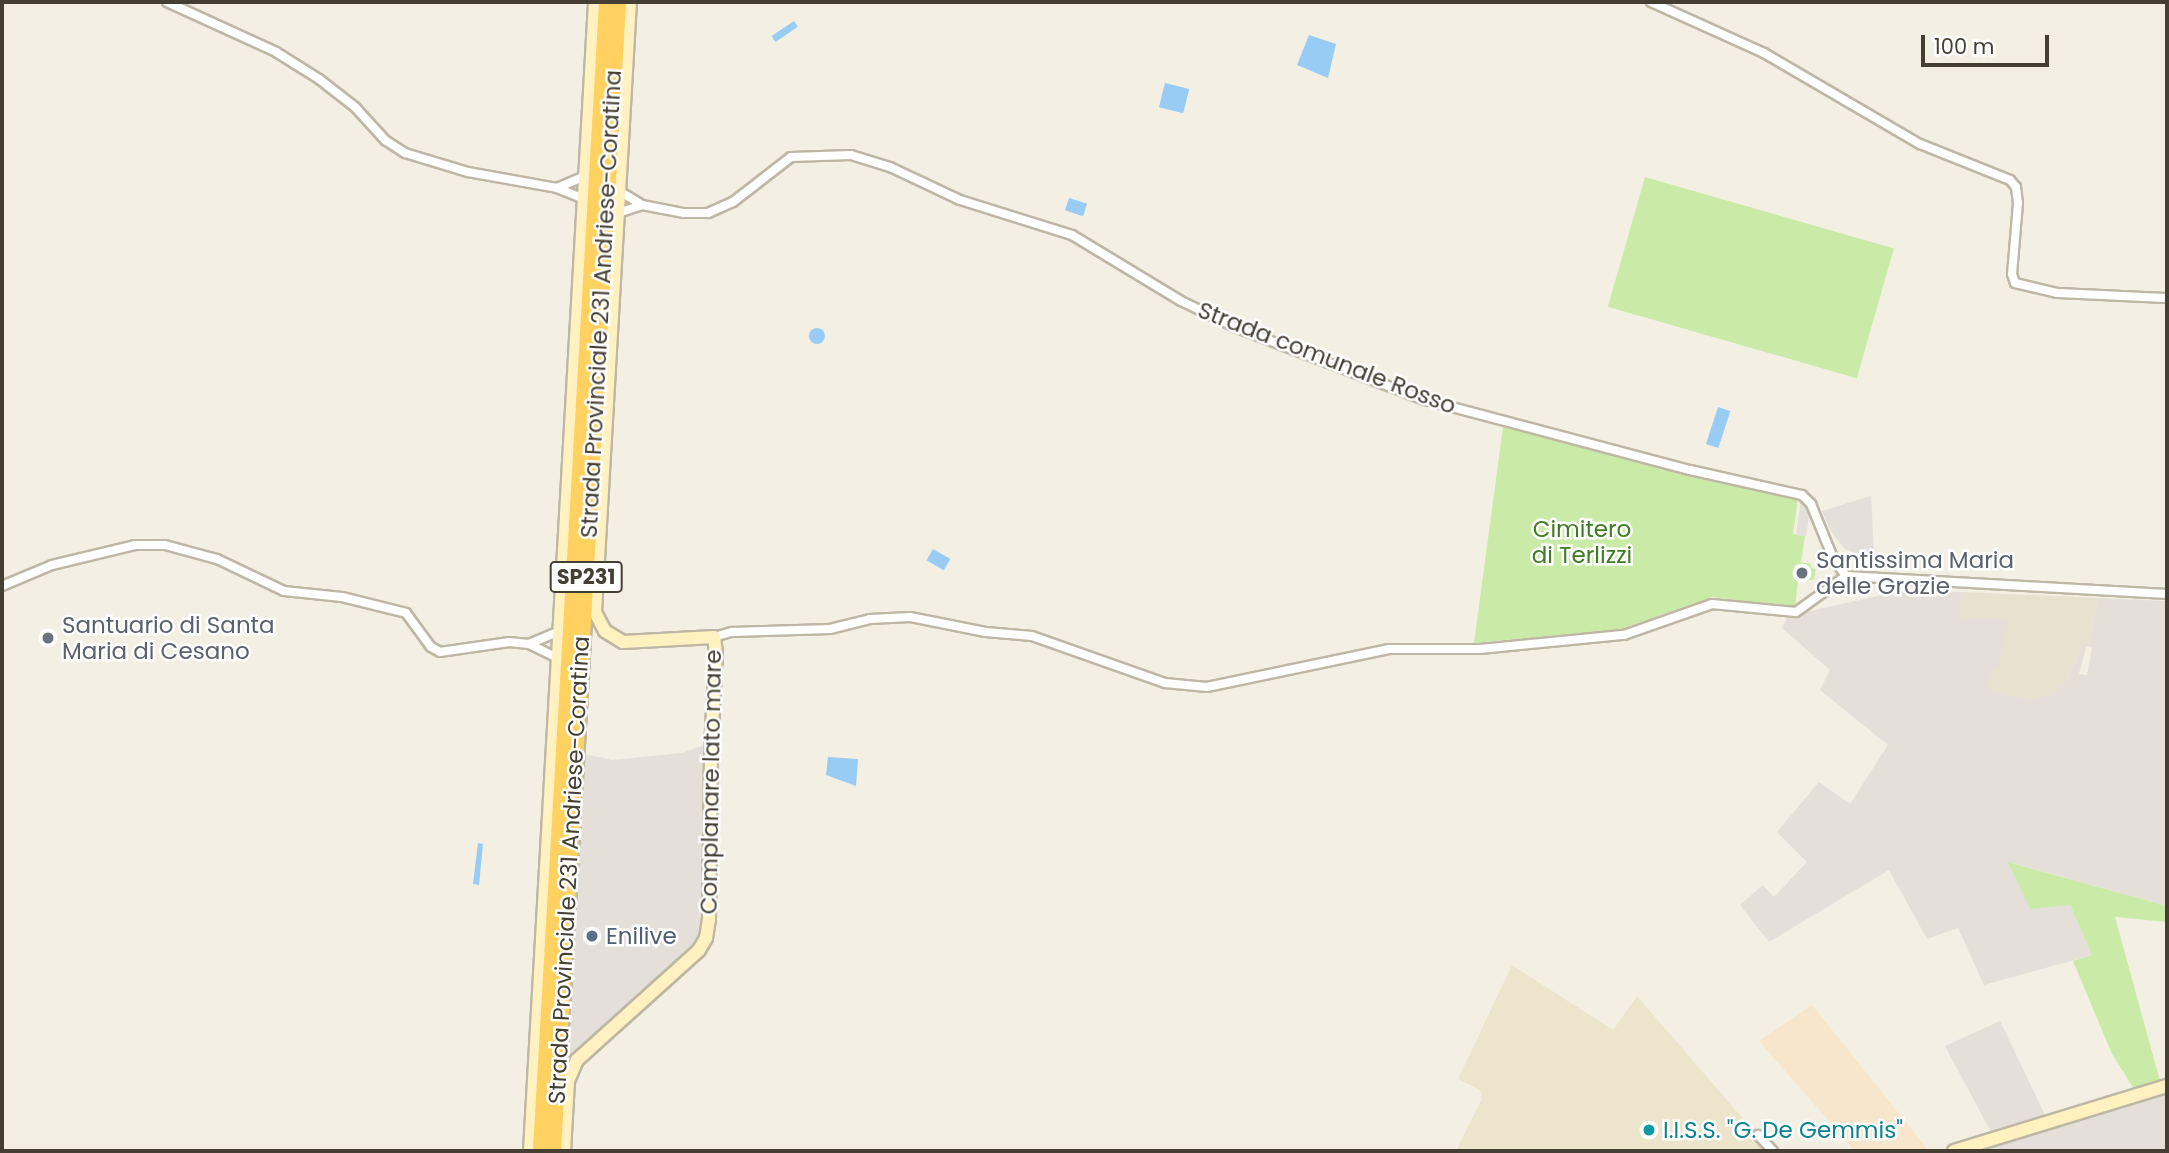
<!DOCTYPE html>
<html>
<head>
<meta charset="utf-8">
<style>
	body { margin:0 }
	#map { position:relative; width:2169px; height:1153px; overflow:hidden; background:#f3efe3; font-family:Poppins,sans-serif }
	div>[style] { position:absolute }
	.residential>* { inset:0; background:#e7e1d0 }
	.commercial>* { inset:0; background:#f7e6cb }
	.industrial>* { inset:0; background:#e4dfd8 }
	.education>* { inset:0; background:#ede5cb }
	.green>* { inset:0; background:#caeba8; transform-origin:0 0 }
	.parking>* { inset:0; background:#e3e0dc }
	.water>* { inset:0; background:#99ccf5; transform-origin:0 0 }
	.round { border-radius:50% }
	.roads { filter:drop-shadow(2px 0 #bfb7a5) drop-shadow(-2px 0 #bfb7a5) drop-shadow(0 2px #bfb7a5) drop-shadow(0 -2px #bfb7a5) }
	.street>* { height:8px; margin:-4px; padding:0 4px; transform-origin:4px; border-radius:4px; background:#fff }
	.secondary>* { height:12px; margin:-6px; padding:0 6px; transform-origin:6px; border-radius:6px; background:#fff2c0 }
	.highway>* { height:16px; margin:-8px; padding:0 8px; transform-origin:8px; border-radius:8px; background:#ffd161 }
	.dots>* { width:19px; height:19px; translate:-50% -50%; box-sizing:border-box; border:4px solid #fff; border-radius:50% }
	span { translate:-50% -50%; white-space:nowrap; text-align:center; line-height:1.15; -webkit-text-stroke:5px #fff; paint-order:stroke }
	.shield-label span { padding:2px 5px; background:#fff; border:2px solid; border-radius:5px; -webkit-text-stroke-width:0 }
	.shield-label { font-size:21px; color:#453e33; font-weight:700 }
	.street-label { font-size:23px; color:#453e33 }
	.park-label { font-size:23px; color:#407a22 }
	.worship-label { font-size:23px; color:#5b616d }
	.left { translate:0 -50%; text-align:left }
	.service-label { font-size:23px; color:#4e5e75 }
	.culture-label { font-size:23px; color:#0d838f }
	.frame { position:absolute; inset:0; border:4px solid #453e33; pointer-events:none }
	.scale { position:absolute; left:1921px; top:35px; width:128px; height:32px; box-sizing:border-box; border:4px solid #453e33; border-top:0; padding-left:9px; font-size:21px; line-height:24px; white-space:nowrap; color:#453e33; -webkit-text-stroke:5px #fff; paint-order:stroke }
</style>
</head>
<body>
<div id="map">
	<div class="residential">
		<div style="clip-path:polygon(1962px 592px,2098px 598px,2088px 647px,2083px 646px,2067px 680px,2053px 694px,2027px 700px,1994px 692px,1988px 685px,1989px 677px,1998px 666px,1957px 619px)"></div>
	</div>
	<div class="commercial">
		<div style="clip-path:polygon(1812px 1005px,1929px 1151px,1855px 1151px,1759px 1041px)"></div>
	</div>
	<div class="industrial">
		<div style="clip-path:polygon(1871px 496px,1873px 532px,1874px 560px,1845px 549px,1832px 533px,1822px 511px)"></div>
		<div style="clip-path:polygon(1900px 591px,1962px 592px,1958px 619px,2008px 619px,1998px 666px,1989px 677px,1988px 685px,1994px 692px,2027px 700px,2053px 694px,2067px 680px,2083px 646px,2086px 647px,2079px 674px,2087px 675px,2092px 648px,2088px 647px,2098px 598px,2167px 601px,2167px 906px,2009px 862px,2070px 905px,2092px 955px,1984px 985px,1958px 928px,1927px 939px,1889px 870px,1769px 942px,1740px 905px,1763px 885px,1774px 897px,1807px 862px,1777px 832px,1819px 782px,1850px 804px,1888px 745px,1820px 690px,1830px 670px,1782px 628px,1788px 616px)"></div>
		<div style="clip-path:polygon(707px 744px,705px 922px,701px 938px,696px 947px,576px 1052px,569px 1061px,581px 753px,612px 760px,682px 753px)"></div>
		<div style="clip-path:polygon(2000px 1021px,2046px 1117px,1991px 1132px,1945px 1046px)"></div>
		<div style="clip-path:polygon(2167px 1086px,2167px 1151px,1954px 1151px)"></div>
	</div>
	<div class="education">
		<div style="clip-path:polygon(1512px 965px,1613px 1030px,1637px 996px,1771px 1151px,1456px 1151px,1482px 1099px,1480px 1090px,1458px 1079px)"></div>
	</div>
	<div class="green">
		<div style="left:1645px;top:177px;width:259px;height:135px;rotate:16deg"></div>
		<div style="clip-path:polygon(1503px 427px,1672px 471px,1798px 499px,1793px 534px,1805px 536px,1801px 562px,1811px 564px,1811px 568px,1816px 569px,1814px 580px,1798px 581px,1795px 608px,1712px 597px,1618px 630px,1474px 643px)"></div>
		<div style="clip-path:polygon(2008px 862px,2167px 906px,2167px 922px,2115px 917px,2160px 1081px,2139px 1090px,2134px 1089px,2112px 1054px,2073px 961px,2092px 955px,2070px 905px,2030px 909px)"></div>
	</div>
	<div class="parking">
		<div style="clip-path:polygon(1801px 500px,1810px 511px,1806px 536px,1796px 535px)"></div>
	</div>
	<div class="water">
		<div style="left:794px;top:21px;width:7px;height:27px;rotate:56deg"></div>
		<div style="clip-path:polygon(1309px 35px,1336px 44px,1328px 78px,1297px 65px)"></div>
		<div style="left:1165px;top:83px;width:25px;height:25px;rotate:14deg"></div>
		<div style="left:1069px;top:198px;width:19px;height:13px;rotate:18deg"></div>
		<div class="round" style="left:809px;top:328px;width:16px;height:16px"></div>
		<div style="left:1718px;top:407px;width:13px;height:39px;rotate:18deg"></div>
		<div style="left:933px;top:549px;width:20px;height:13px;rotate:30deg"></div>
		<div style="clip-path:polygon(828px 757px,858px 759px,856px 786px,826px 775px)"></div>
		<div style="clip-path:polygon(478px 843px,483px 844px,479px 885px,473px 884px)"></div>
	</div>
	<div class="roads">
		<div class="street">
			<div style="left:167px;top:2px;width:120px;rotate:24.6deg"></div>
			<div style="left:276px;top:52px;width:51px;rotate:32.1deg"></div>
			<div style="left:319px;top:79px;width:46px;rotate:37.9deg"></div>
			<div style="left:355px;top:107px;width:45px;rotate:47.7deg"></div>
			<div style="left:385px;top:140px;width:24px;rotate:33deg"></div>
			<div style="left:405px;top:153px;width:66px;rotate:16.8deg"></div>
			<div style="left:468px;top:172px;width:90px;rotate:10.2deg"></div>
			<div style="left:557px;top:188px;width:29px;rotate:22deg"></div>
			<div style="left:1651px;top:2px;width:124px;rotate:24.3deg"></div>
			<div style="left:1764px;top:53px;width:181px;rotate:30.3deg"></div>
			<div style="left:1920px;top:144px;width:97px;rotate:21.8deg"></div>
			<div style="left:2010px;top:180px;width:9px;rotate:49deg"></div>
			<div style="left:2016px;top:187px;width:16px;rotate:83deg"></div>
			<div style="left:2018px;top:203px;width:71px;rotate:94.8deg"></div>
			<div style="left:2012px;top:274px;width:9px;rotate:72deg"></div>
			<div style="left:2015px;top:283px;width:43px;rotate:13.4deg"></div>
			<div style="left:2057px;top:293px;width:110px;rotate:2.6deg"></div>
			<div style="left:557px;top:188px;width:30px;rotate:-23deg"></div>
			<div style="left:619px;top:191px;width:27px;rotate:31deg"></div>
			<div style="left:642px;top:205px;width:43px;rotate:10.8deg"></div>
			<div style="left:684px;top:213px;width:24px"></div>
			<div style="left:708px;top:213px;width:27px;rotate:-24deg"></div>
			<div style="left:733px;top:202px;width:73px;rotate:-37.8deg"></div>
			<div style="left:791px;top:157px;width:60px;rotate:-1.9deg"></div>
			<div style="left:851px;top:155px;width:41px;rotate:17.1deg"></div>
			<div style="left:890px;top:167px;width:77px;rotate:25.2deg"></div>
			<div style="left:960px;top:200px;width:117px;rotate:17.4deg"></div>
			<div style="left:1072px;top:235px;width:127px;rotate:31.2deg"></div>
			<div style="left:1181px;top:301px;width:62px;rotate:25.7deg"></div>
			<div style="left:1237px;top:328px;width:201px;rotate:21deg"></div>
			<div style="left:1425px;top:400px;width:274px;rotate:14.8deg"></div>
			<div style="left:1690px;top:470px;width:115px;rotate:12.6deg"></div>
			<div style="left:1802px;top:495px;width:13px;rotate:45deg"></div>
			<div style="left:1811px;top:504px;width:58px;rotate:67.8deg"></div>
			<div style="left:1833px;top:558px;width:22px;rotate:54deg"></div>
			<div style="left:618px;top:213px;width:25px;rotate:-18deg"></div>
			<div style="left:1846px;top:576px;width:322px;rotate:3.2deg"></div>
			<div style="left:2px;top:586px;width:54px;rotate:-22.8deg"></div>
			<div style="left:52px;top:565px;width:85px;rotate:-13.5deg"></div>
			<div style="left:135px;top:545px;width:30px"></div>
			<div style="left:165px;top:545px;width:54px;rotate:15.1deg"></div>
			<div style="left:217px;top:559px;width:74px;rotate:25.5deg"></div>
			<div style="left:284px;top:591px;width:58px;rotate:5.9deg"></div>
			<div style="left:342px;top:597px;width:66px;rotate:14deg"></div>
			<div style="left:406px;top:613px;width:42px;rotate:53.7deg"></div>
			<div style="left:431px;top:647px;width:10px;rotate:29deg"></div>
			<div style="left:440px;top:652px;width:70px;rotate:-8.2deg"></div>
			<div style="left:509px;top:642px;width:20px;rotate:6deg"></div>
			<div style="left:529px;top:644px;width:32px;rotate:26deg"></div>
			<div style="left:714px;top:637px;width:19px;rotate:-16deg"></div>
			<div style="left:732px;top:632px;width:98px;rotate:-1.8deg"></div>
			<div style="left:830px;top:629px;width:41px;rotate:-14deg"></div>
			<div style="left:870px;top:619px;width:40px;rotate:-2.9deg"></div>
			<div style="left:910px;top:617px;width:77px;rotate:11.2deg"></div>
			<div style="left:986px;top:632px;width:46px;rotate:5deg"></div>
			<div style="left:1032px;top:636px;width:141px;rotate:19.5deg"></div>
			<div style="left:1165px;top:683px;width:42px;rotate:5.4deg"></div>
			<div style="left:1207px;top:687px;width:186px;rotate:-11.8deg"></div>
			<div style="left:1389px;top:649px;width:91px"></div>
			<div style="left:1480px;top:649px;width:145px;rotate:-5.6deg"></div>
			<div style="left:1624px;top:635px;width:93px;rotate:-19.4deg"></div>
			<div style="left:1712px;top:604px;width:84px;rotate:5.4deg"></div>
			<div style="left:1796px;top:612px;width:62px;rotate:-35.8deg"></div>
			<div style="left:529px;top:644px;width:33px;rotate:-23deg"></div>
			<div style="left:1758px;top:1135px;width:22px;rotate:47deg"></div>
		</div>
		<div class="secondary">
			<div style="left:530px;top:1151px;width:1151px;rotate:-86.76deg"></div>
			<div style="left:564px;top:1151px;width:70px;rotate:-86.7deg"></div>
			<div style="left:568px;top:1081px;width:23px;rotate:-67deg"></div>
			<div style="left:577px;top:1060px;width:164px;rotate:-42deg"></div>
			<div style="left:699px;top:950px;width:14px;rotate:-60deg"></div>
			<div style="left:706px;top:938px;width:18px;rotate:-81deg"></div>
			<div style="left:709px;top:920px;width:172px;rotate:-89.3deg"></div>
			<div style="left:711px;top:748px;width:95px;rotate:-87deg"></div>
			<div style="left:716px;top:653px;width:16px;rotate:-97deg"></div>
			<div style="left:714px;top:637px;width:91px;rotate:176.9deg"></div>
			<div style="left:623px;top:642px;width:21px;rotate:-149deg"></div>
			<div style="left:605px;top:631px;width:21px;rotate:-118deg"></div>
			<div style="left:595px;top:612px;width:611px;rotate:-86.72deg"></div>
			<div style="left:1954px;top:1151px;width:223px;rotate:-17deg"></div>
		</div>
		<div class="highway">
			<div style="left:541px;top:1151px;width:1151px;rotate:-86.71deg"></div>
			<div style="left:553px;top:1151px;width:1151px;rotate:-86.76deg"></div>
		</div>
	</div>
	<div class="dots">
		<div style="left:1802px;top:573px;background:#6b7280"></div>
		<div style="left:48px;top:638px;background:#6b7280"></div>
		<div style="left:592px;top:936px;background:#5c6f8a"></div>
		<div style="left:1649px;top:1130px;background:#0f9aa8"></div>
	</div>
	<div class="shield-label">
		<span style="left:586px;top:577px">SP231</span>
	</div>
	<div class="street-label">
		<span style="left:601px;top:304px;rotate:-87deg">Strada Provinciale 231 Andriese-Coratina</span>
		<span style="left:1327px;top:358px;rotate:21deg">Strada comunale Rosso</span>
		<span style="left:711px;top:782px;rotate:-89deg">Complanare lato mare</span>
		<span style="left:569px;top:870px;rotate:-87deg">Strada Provinciale 231 Andriese-Coratina</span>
	</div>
	<div class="park-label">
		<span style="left:1582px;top:542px">Cimitero<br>di Terlizzi</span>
	</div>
	<div class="worship-label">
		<span class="left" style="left:1816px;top:573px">Santissima Maria<br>delle Grazie</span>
		<span class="left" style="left:62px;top:638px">Santuario di Santa<br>Maria di Cesano</span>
	</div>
	<div class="service-label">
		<span class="left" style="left:606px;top:936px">Enilive</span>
	</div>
	<div class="culture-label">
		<span class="left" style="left:1663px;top:1130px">I.I.S.S. "G. De Gemmis"</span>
	</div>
	<div class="frame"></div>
	<div class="scale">100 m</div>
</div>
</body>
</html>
